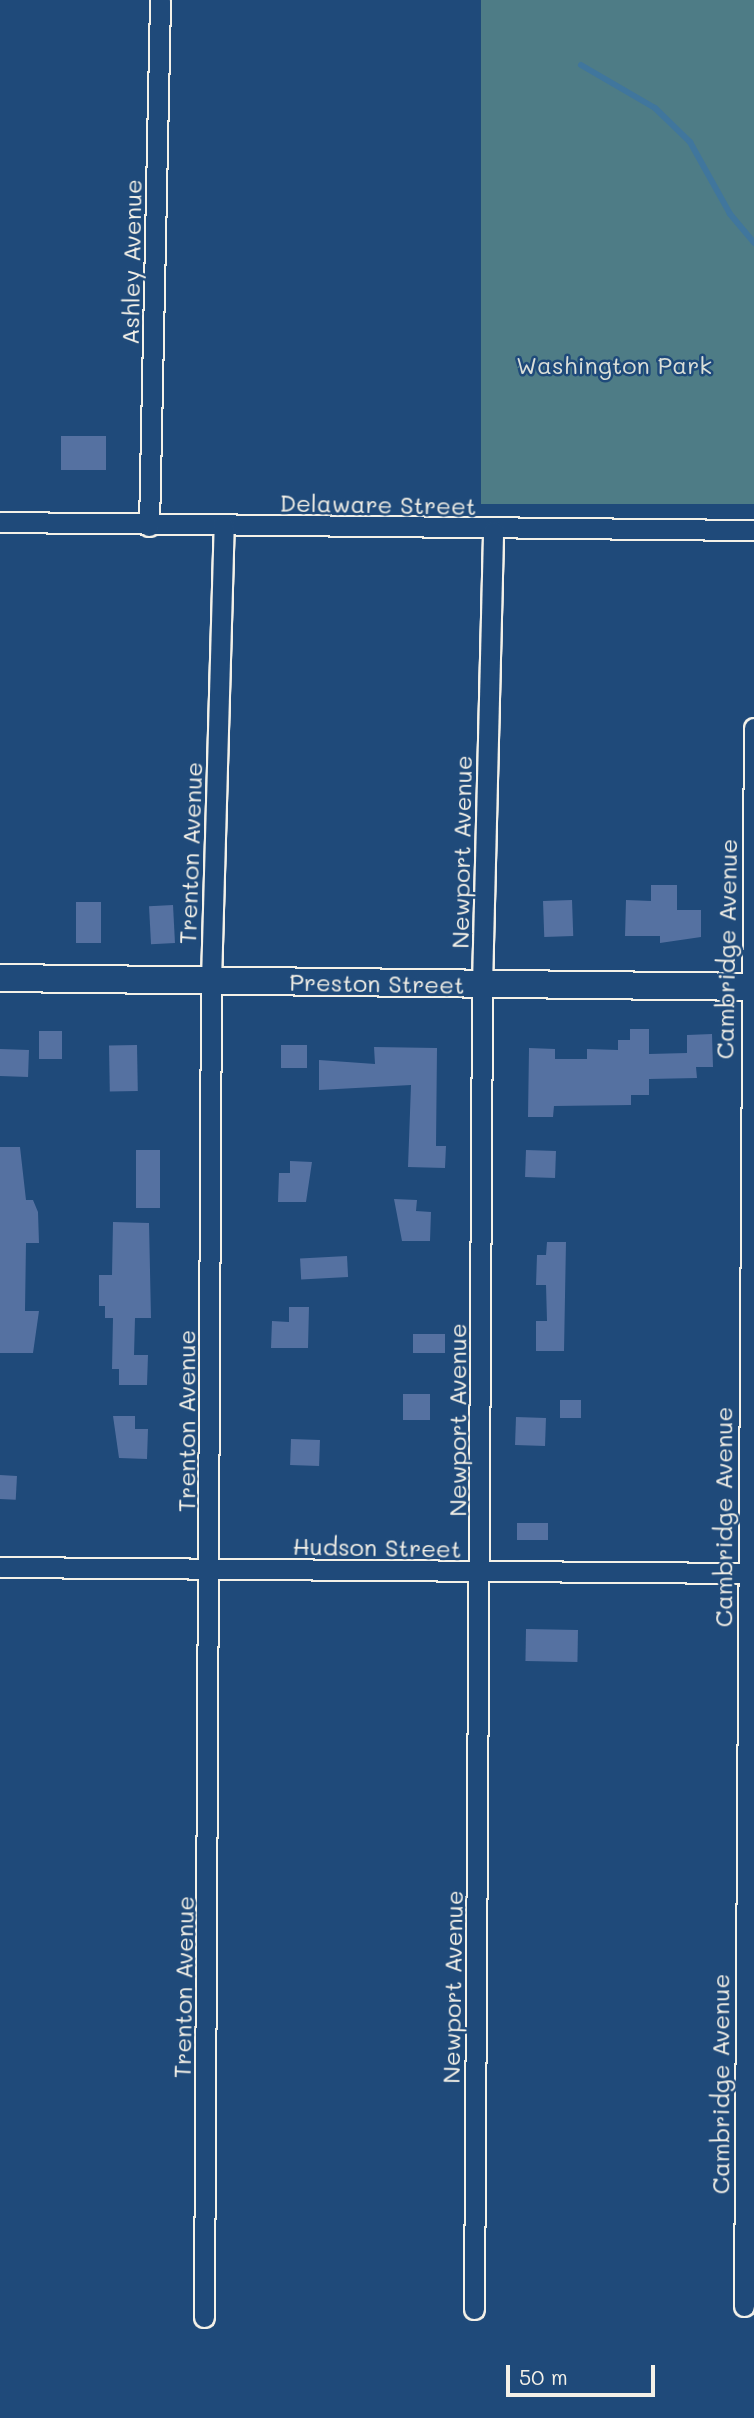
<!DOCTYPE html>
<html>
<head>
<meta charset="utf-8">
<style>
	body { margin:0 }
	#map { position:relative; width:754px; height:2418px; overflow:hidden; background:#1f4a7a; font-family:Mali,sans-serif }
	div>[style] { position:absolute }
	.green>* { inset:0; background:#4e7c86; transform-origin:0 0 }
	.stream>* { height:6px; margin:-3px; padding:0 3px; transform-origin:3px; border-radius:3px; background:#40769d }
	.building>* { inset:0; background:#5571a1; transform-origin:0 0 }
	.roads { filter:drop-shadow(2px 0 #f4f1e8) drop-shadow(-2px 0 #f4f1e8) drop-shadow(0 2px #f4f1e8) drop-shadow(0 -2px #f4f1e8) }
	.street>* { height:19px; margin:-9.5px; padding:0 9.5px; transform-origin:9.5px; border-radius:9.5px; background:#1f4a7a }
	.secondary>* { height:26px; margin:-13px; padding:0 13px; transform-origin:13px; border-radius:13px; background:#1f4a7a }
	span { translate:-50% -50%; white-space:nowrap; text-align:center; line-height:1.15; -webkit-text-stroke:5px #1f4a7a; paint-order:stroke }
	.street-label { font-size:24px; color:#f4f1e8 }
	.park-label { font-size:24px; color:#dbdfd9 }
	.scale { position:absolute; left:506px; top:2365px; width:149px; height:32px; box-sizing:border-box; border:4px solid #f4f1e8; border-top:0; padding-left:9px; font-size:21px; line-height:24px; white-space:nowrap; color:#f4f1e8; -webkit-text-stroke:5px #1f4a7a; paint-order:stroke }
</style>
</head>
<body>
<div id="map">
	<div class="green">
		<div style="left:481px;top:0;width:273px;height:504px"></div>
	</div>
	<div class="stream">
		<div style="left:581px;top:65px;width:86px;rotate:30.2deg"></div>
		<div style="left:655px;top:108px;width:49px;rotate:44.2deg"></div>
		<div style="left:690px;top:142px;width:82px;rotate:60.9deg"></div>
		<div style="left:730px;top:214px;width:38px;rotate:50deg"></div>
	</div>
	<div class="building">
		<div style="left:61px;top:436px;width:45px;height:34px"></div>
		<div style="clip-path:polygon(651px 885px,677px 885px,677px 910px,701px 910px,701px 937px,660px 943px,660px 936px,625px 936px,626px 900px,651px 901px)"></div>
		<div style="left:572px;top:900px;width:36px;height:29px;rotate:88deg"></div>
		<div style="left:76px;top:902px;width:25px;height:41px"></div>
		<div style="left:173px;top:905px;width:38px;height:24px;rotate:87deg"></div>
		<div style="clip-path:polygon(630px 1029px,649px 1029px,649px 1054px,687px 1053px,687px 1035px,712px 1034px,713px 1067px,696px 1067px,697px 1078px,649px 1079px,649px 1095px,631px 1095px,631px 1105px,554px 1106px,553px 1117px,528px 1117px,529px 1048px,555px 1049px,555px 1059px,587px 1059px,587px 1049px,618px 1050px,618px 1040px,630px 1040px)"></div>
		<div style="left:39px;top:1031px;width:23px;height:28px"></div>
		<div style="left:137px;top:1045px;width:46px;height:28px;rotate:89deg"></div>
		<div style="left:307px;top:1045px;width:23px;height:26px;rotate:90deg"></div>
		<div style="clip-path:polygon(374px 1047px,437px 1048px,436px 1146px,446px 1146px,445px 1168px,408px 1167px,411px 1085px,319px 1090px,319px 1060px,375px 1064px)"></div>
		<div style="left:0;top:1049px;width:29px;height:27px;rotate:2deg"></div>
		<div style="clip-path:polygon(0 1147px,20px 1147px,26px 1200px,33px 1200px,38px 1212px,39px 1243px,26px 1243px,25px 1311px,39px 1311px,33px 1353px,0 1353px)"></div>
		<div style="left:136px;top:1150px;width:24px;height:58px"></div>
		<div style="left:526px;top:1150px;width:30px;height:27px;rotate:2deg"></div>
		<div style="clip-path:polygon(290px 1161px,312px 1162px,306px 1202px,278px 1202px,279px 1173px,290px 1173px)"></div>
		<div style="clip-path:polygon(394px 1199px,417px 1200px,416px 1211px,431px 1212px,430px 1241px,402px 1241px)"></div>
		<div style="clip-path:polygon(113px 1222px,149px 1223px,151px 1318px,135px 1318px,134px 1355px,148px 1355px,147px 1385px,119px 1385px,119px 1369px,112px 1369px,113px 1318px,105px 1318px,105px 1306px,99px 1306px,99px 1275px,112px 1275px)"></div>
		<div style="clip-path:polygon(547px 1242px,566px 1242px,564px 1351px,536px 1351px,536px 1321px,547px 1321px,546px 1285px,536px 1285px,537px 1255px,546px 1255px)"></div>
		<div style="left:347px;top:1256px;width:21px;height:47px;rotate:87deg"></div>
		<div style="clip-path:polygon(289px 1307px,309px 1307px,308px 1348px,271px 1348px,272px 1321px,289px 1322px)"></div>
		<div style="left:413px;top:1334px;width:32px;height:19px"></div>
		<div style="left:430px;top:1394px;width:26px;height:27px;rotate:90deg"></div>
		<div style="left:560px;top:1400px;width:21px;height:18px"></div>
		<div style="clip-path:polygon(113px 1416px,135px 1416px,135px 1429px,148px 1429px,147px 1459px,119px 1458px)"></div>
		<div style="left:516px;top:1417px;width:30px;height:28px;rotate:2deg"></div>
		<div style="left:291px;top:1439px;width:29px;height:26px;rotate:2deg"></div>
		<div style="left:0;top:1475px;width:17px;height:24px;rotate:3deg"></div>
		<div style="left:548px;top:1523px;width:17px;height:31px;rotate:90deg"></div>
		<div style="left:526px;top:1629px;width:52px;height:32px;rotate:1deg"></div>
	</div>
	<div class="roads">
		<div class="street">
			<div style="left:0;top:522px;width:754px;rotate:0.61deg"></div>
			<div style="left:149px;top:526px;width:526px;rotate:-88.8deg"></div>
			<div style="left:0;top:1567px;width:754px;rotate:0.46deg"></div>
			<div style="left:744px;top:2306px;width:1578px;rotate:-89.64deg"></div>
			<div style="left:474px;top:2309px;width:1324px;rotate:-89.65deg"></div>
			<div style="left:482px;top:985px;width:454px;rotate:-88.6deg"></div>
			<div style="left:204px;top:2317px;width:1336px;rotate:-89.7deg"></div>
			<div style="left:211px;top:981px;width:456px;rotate:-88.4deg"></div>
		</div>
		<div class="secondary">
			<div style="left:0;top:978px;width:754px;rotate:0.68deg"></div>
		</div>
	</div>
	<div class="street-label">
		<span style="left:131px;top:262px;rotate:-89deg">Ashley Avenue</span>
		<span style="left:378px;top:504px;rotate:1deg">Delaware Street</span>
		<span style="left:461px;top:852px;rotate:-89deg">Newport Avenue</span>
		<span style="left:190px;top:853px;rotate:-88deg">Trenton Avenue</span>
		<span style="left:726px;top:949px;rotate:-89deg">Cambridge Avenue</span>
		<span style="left:377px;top:983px;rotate:1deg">Preston Street</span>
		<span style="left:457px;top:1420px;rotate:-90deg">Newport Avenue</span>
		<span style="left:186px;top:1421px;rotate:-90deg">Trenton Avenue</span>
		<span style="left:723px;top:1517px;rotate:-90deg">Cambridge Avenue</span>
		<span style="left:377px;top:1547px;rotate:1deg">Hudson Street</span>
		<span style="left:183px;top:1987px;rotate:-89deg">Trenton Avenue</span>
		<span style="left:452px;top:1987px;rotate:-89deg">Newport Avenue</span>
		<span style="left:720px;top:2084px;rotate:-90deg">Cambridge Avenue</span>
	</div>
	<div class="park-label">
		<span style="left:614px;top:365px">Washington Park</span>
	</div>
	<div class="scale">50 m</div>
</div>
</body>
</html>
